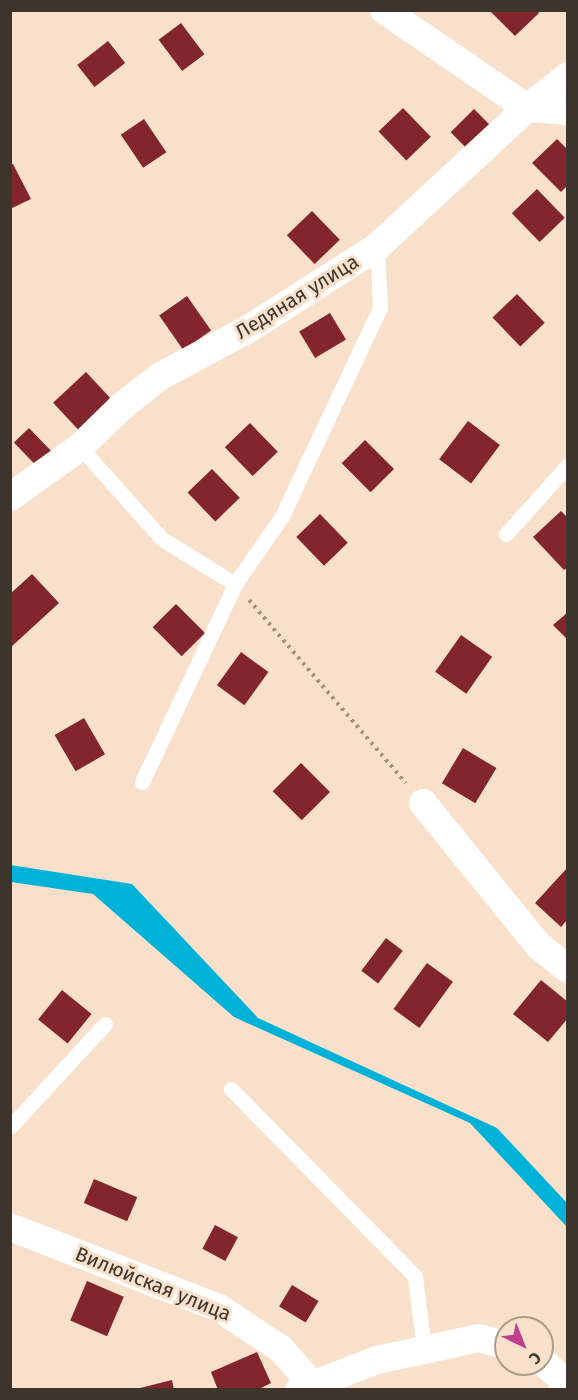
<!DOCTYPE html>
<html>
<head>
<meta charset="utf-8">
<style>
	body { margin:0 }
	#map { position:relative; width:578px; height:1400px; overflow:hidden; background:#f9e0ca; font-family:"Fira Sans",sans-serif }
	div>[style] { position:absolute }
	.water>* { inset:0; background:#00b2d7 }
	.building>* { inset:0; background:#83252d; transform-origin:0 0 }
	.path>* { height:4px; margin-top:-2px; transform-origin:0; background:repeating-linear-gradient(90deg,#a49282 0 3px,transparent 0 7.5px) }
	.lane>* { height:15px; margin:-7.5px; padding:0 7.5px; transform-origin:7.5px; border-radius:7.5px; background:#fff }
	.street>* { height:28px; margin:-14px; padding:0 14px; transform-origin:14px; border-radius:14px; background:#fff }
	span { translate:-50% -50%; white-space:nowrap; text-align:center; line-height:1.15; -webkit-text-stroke:6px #f9e0ca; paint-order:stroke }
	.street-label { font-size:20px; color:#3d342b }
	.frame { position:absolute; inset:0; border:12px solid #3d342b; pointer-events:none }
	.north { position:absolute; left:494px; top:1316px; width:60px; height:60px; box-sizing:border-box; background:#f9e0ca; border:2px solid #ae9b8a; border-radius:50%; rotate:137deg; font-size:16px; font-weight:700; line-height:24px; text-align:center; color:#3d342b }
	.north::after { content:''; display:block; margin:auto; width:21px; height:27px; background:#c1408b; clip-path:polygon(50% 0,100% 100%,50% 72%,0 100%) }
</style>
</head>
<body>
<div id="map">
	<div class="water">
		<div style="clip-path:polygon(10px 865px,132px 884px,258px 1018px,497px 1128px,567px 1203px,567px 1227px,470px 1123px,234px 1017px,93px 894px,11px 882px)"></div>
	</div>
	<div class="building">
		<div style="clip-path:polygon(489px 10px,537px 10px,539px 13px,515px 36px)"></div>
		<div style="left:181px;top:23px;width:39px;height:28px;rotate:53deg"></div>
		<div style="left:108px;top:41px;width:28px;height:39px;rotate:52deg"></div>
		<div style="left:403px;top:108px;width:40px;height:34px;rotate:46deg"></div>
		<div style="left:474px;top:109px;width:25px;height:33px;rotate:45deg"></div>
		<div style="left:144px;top:119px;width:40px;height:28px;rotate:56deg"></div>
		<div style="clip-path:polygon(557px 139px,568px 150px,568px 185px,561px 192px,532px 163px)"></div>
		<div style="clip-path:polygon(13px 164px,31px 199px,10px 209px,10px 165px)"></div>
		<div style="left:537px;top:189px;width:40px;height:35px;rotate:46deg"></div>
		<div style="left:312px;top:211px;width:40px;height:35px;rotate:46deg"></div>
		<div style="left:517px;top:294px;width:40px;height:34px;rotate:46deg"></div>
		<div style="left:187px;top:296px;width:42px;height:34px;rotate:55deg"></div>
		<div style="left:330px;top:313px;width:31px;height:36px;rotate:59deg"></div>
		<div style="left:86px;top:372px;width:41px;height:45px;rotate:47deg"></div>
		<div style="left:468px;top:421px;width:40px;height:48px;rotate:37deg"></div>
		<div style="left:250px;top:423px;width:40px;height:35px;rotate:46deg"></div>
		<div style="left:29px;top:428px;width:35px;height:21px;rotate:46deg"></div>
		<div style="left:365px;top:440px;width:41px;height:33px;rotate:45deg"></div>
		<div style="left:212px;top:469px;width:40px;height:34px;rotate:46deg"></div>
		<div style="clip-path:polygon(561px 511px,568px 518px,568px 567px,564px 570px,533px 537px)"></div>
		<div style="left:320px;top:514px;width:40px;height:33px;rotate:46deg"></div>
		<div style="clip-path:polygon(32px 574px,59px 603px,10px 648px,10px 594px)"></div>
		<div style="left:176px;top:604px;width:41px;height:33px;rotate:45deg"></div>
		<div style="clip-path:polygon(568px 612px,568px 640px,553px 625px)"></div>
		<div style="left:461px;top:635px;width:38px;height:45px;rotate:35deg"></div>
		<div style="left:241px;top:652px;width:34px;height:41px;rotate:36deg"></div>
		<div style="left:84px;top:718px;width:42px;height:34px;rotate:60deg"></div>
		<div style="left:463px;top:748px;width:39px;height:41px;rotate:31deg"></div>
		<div style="left:301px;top:763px;width:41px;height:40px;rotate:45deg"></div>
		<div style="clip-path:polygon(568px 867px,568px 919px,561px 927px,535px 903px)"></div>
		<div style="left:386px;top:938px;width:21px;height:41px;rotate:37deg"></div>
		<div style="left:427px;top:963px;width:32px;height:57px;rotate:36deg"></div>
		<div style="clip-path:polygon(541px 980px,568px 1002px,568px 1018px,548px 1042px,513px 1014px)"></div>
		<div style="left:62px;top:990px;width:38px;height:38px;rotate:39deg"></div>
		<div style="left:94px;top:1179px;width:47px;height:26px;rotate:23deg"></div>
		<div style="left:215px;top:1225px;width:26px;height:27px;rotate:28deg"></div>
		<div style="left:87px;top:1281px;width:40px;height:43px;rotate:23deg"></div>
		<div style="left:292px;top:1285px;width:31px;height:25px;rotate:31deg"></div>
		<div style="clip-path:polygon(257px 1352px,271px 1383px,257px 1390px,218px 1390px,211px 1372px)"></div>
		<div style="clip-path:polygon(172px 1380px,174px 1390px,137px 1390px,136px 1389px)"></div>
	</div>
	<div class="path">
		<div style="left:249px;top:600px;width:241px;rotate:49.4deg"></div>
	</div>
	<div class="lane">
		<div style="left:80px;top:447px;width:123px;rotate:48.3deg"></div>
		<div style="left:162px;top:539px;width:86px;rotate:31.7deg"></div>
		<div style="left:506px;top:534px;width:93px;rotate:-48.1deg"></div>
		<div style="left:142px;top:782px;width:219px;rotate:-64.8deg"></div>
		<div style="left:235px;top:584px;width:83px;rotate:-55.3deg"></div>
		<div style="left:282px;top:516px;width:230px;rotate:-64.8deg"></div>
		<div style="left:380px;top:308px;width:61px;rotate:-92.8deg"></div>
		<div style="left:231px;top:1089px;width:262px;rotate:45.5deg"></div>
		<div style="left:415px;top:1276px;width:75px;rotate:83.1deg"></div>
		<div style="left:10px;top:1127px;width:140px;rotate:-47.3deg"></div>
	</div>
	<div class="street">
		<div style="left:384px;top:10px;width:173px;rotate:34.4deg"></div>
		<div style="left:527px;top:108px;width:41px;rotate:4.2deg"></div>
		<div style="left:10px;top:497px;width:86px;rotate:-35.5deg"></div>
		<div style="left:80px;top:447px;width:56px;rotate:-44.3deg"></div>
		<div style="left:120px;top:408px;width:50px;rotate:-38.5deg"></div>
		<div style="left:159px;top:377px;width:103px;rotate:-28.3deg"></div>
		<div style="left:250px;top:328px;width:151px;rotate:-32.5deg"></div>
		<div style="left:377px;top:247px;width:205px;rotate:-42.8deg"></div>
		<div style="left:527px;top:108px;width:52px;rotate:-38deg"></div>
		<div style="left:423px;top:803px;width:183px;rotate:51deg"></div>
		<div style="left:538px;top:945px;width:38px;rotate:39deg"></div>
		<div style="left:10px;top:1227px;width:224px;rotate:21.2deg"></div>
		<div style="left:219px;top:1308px;width:74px;rotate:33.5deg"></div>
		<div style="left:281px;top:1349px;width:45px;rotate:48.6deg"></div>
		<div style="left:542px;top:1361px;width:24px;rotate:42deg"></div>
		<div style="left:560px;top:1377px;width:14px;rotate:69deg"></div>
		<div style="left:299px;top:1390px;width:84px;rotate:-21deg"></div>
		<div style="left:377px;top:1360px;width:48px;rotate:-12deg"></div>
		<div style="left:424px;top:1350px;width:55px;rotate:-12.5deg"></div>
		<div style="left:478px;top:1338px;width:29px;rotate:14deg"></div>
	</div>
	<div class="street-label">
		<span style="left:297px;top:297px;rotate:-32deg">Ледяная улица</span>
		<span style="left:153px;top:1284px;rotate:22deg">Вилюйская улица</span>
	</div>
	<div class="frame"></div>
	<div class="north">С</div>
</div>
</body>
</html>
